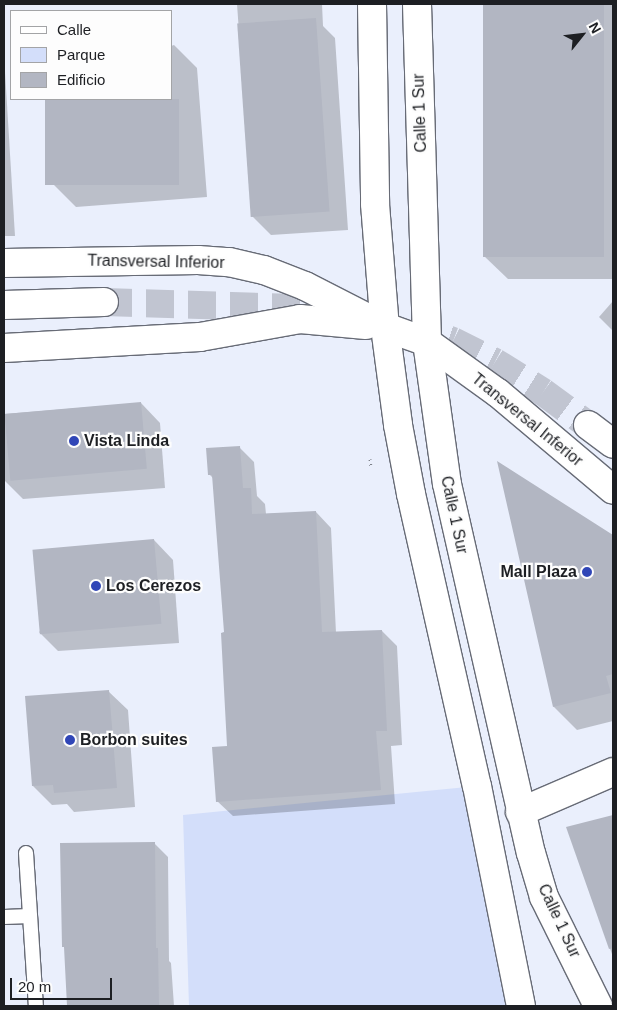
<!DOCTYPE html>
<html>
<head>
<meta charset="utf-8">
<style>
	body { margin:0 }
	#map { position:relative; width:617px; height:1010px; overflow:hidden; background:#eaeffc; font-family:Arial,sans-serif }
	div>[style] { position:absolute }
	.green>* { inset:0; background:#d3defa }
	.shadow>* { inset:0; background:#0003 }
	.building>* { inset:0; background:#b2b6c2; transform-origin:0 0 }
	.secondary-tunnel>* { height:28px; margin-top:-14px; transform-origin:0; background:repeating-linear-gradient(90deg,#c1c5d1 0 28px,transparent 0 42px) }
	.path>* { height:3px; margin-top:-1.5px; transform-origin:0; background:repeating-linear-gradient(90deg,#7d8189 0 1px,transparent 0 5px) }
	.roads { filter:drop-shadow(1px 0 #676b76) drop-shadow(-1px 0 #676b76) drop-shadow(0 1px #676b76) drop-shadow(0 -1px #676b76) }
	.service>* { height:14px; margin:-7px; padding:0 7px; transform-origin:7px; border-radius:7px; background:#fff }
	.tertiary>* { height:28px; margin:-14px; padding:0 14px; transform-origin:14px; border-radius:14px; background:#fff }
	.secondary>* { height:28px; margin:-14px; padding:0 14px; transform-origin:14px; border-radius:14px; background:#fff }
	.dots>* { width:14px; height:14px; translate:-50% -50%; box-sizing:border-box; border:2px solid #fdfdfd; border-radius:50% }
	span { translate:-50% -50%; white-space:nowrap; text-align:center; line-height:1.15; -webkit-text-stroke:4.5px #fdfdfd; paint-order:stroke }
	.street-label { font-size:16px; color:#1d1f23 }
	.poi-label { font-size:16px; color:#1d1f23; font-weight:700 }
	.left { translate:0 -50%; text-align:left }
	.right { translate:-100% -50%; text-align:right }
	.frame { position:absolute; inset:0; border:5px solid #1d1f23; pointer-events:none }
	.legend { position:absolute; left:10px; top:10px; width:162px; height:90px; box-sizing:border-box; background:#fdfdfd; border:1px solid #a3a4a6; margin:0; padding:6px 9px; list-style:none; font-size:15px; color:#1d1f23 }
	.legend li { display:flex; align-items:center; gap:10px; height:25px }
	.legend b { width:25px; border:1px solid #a3a4a6 }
	.north { position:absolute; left:557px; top:10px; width:50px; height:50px; -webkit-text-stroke:4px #fdfdfd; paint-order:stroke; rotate:61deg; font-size:14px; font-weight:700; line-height:20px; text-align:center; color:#1d1f23 }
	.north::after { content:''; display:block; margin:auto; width:18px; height:22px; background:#1d1f23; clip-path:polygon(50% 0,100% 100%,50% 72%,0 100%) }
	.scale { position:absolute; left:10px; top:978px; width:102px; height:22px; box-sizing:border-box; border:2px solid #1d1f23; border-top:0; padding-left:6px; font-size:15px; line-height:18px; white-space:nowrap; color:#1d1f23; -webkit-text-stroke:4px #fdfdfd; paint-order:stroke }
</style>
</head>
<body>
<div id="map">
	<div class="green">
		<div style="clip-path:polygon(477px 786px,520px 1006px,189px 1006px,183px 815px)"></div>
	</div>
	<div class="shadow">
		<div style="clip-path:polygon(237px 4px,322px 4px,323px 26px,335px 38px,348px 230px,271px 235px,252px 216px)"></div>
		<div style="clip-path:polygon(484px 4px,613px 4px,613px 279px,508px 279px,484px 256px)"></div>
		<div style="clip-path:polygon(174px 45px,197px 68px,207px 197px,76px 207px,53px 184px,46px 99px,171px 99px,171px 46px)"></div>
		<div style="clip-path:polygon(4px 55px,15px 236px,4px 236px)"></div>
		<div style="clip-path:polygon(613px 301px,613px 331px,599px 317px)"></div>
		<div style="clip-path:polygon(141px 403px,160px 423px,165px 488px,23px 499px,4px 480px,4px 414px)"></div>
		<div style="clip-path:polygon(239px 447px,254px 462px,257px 496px,265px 504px,266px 514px,316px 512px,331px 528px,336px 633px,382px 631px,397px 646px,402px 745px,391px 746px,395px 804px,233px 816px,217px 801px,229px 747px,225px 634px,214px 479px,209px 474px)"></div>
		<div style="clip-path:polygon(499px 463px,613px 537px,613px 721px,577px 730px,554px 707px)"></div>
		<div style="clip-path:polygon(154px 540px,173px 560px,179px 643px,58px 651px,39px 632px)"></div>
		<div style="clip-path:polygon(108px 691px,128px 710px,135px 807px,74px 812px,67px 804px,52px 805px,33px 786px)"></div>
		<div style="clip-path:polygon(613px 817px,613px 957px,568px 828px)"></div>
		<div style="clip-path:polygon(154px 843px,168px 857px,169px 961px,171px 963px,174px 1006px,68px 1006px,62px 844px)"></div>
	</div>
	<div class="building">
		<div style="left:483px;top:4px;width:121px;height:253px"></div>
		<div style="left:316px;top:18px;width:194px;height:79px;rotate:86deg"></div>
		<div style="left:45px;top:99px;width:134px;height:86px"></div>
		<div style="left:141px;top:402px;width:67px;height:137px;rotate:85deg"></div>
		<div style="clip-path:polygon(240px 446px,243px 488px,251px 488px,252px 514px,316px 511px,322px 632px,382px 630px,387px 731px,376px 731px,381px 790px,216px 802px,212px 747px,227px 746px,221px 633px,224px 632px,212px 475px,208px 475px,206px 448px)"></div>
		<div style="clip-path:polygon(497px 461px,613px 535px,613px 674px,606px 676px,611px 693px,553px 707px)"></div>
		<div style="left:154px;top:539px;width:85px;height:122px;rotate:85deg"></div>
		<div style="clip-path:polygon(109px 690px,117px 788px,54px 793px,53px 785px,32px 786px,25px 696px)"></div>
		<div style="clip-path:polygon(613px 815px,613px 948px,609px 949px,566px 827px)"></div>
		<div style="clip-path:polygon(155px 842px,156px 948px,158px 948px,159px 1006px,67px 1006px,64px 947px,62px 947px,60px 843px)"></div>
	</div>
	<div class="secondary-tunnel">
		<div style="left:104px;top:302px;width:218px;rotate:1.8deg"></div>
		<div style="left:409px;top:325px;width:47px;rotate:20deg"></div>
		<div style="left:453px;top:341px;width:47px;rotate:26.6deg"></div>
		<div style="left:495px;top:362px;width:57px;rotate:32deg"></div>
		<div style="left:543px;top:392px;width:56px;rotate:36.3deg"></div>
	</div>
	<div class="path">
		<div style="left:370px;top:459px;width:8px;rotate:83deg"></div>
	</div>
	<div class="roads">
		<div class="service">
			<div style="left:26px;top:853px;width:153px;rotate:86.3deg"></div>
			<div style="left:4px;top:917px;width:26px;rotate:-2deg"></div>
		</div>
		<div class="tertiary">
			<div style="left:372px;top:4px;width:200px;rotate:89.1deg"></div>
			<div style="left:375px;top:204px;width:123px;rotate:85.4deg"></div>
			<div style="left:385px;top:327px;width:99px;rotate:82.4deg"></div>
			<div style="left:398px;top:425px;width:70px;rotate:79.3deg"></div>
			<div style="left:411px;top:494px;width:299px;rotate:77.3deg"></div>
			<div style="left:477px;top:786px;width:224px;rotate:78.7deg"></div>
			<div style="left:417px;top:4px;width:338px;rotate:88.3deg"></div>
			<div style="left:427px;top:342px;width:143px;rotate:82deg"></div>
			<div style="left:447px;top:484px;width:378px;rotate:77.2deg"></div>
			<div style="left:531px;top:853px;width:46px;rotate:73.5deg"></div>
			<div style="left:544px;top:897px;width:122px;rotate:63.6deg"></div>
			<div style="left:520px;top:812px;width:101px;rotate:-23.3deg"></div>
		</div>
		<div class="secondary">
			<div style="left:4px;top:263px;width:194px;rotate:-0.9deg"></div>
			<div style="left:198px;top:260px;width:31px;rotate:4deg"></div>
			<div style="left:229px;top:262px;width:36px;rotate:13deg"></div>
			<div style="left:264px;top:270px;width:44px;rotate:21.3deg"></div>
			<div style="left:305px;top:286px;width:90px;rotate:27.1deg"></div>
			<div style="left:385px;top:327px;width:45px;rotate:19.7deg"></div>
			<div style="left:427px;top:342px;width:87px;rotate:35.7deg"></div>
			<div style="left:498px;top:393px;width:150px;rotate:40.1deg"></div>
			<div style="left:4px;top:305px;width:100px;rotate:-1.7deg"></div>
			<div style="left:4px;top:348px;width:196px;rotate:-3.2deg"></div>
			<div style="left:200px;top:337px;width:102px;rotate:-10.2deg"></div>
			<div style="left:300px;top:319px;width:66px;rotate:5.2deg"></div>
			<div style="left:588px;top:425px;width:31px;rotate:37deg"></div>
		</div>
	</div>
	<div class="dots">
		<div style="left:74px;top:441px;background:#3046b7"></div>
		<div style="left:587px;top:572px;background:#3046b7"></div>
		<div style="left:96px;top:586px;background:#3046b7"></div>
		<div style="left:70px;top:740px;background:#3046b7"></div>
	</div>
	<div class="street-label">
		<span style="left:420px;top:113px;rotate:-92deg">Calle 1 Sur</span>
		<span style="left:156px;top:262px;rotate:1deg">Transversal Inferior</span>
		<span style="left:527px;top:420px;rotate:39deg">Transversal Inferior</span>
		<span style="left:454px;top:515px;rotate:78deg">Calle 1 Sur</span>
		<span style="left:559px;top:921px;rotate:65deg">Calle 1 Sur</span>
	</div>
	<div class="poi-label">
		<span class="left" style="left:84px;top:441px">Vista Linda</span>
		<span class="right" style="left:577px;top:572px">Mall Plaza</span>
		<span class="left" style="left:106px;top:586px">Los Cerezos</span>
		<span class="left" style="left:80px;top:740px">Borbon suites</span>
	</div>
	<div class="frame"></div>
	<ul class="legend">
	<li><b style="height:6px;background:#fff"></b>Calle</li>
	<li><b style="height:14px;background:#d3defa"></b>Parque</li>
	<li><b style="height:14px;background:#b2b6c2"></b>Edificio</li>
	</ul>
	<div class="north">N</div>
	<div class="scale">20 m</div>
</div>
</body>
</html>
